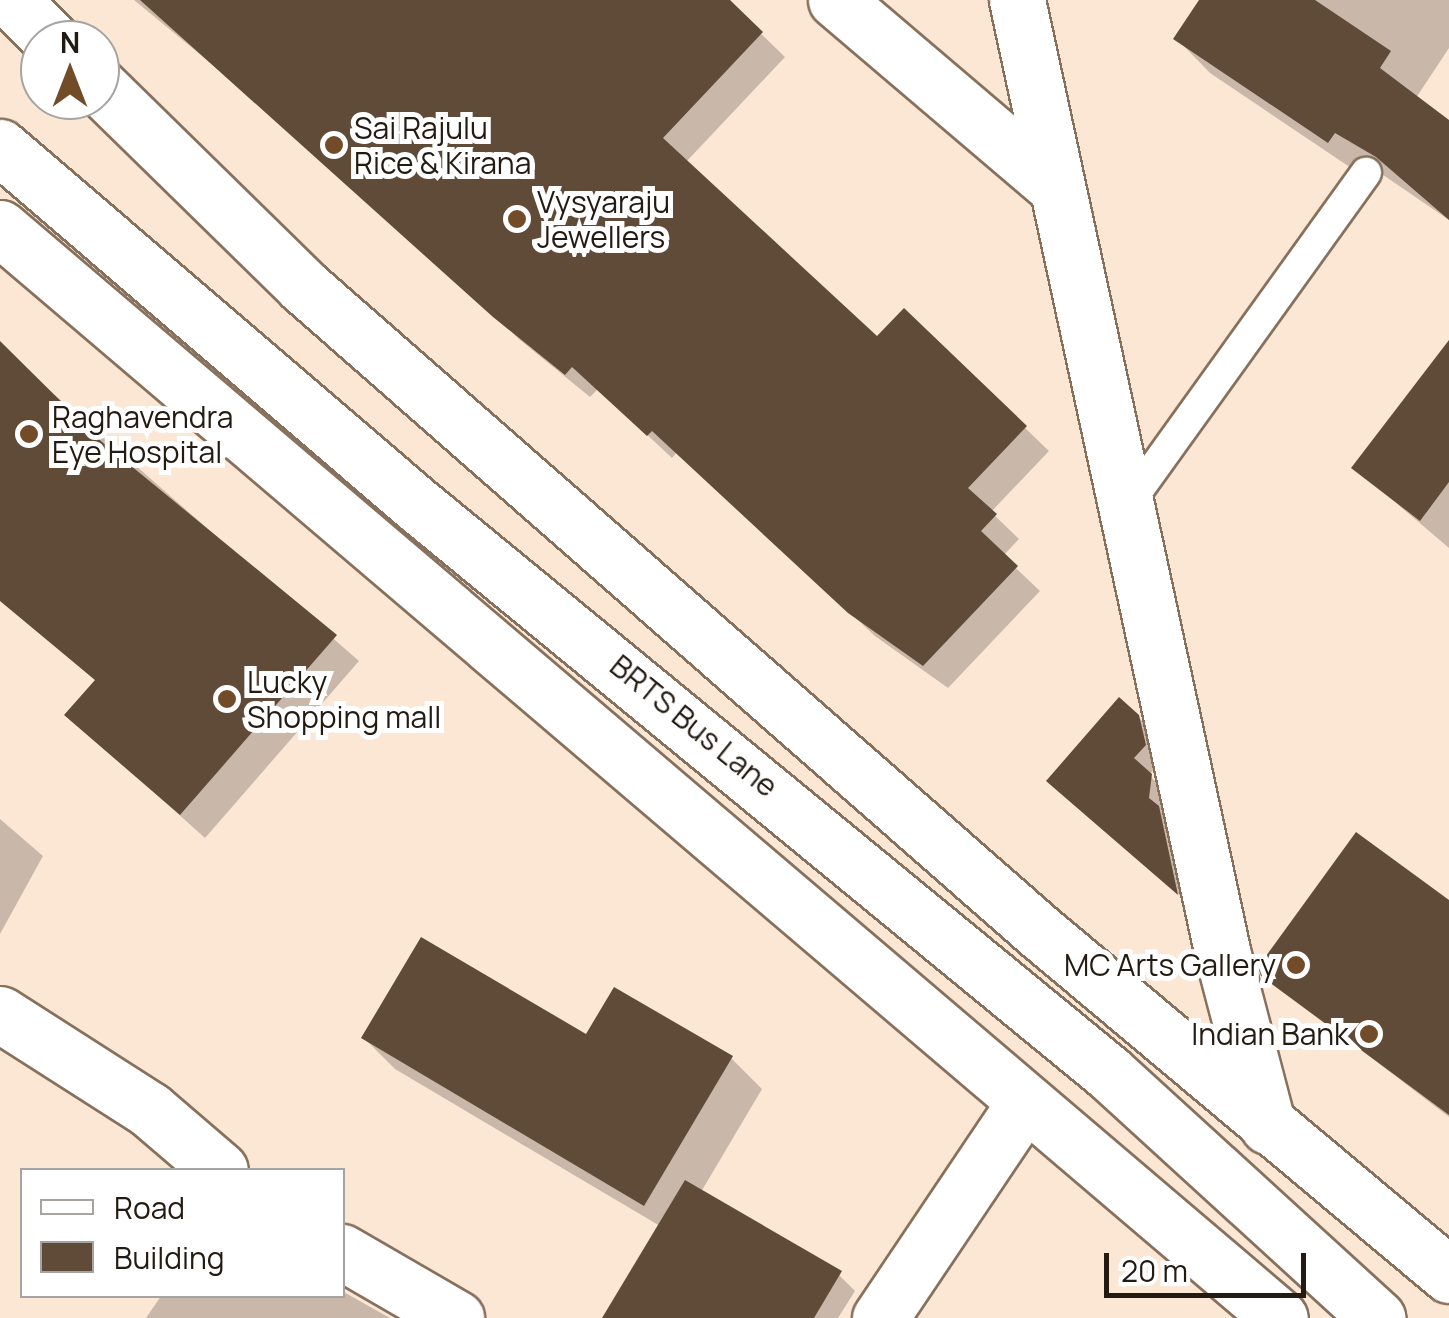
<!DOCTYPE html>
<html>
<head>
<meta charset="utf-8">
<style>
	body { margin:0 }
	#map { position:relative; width:1449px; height:1318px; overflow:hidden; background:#fce7d5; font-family:Manrope,sans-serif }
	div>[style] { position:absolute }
	.shadow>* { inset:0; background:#0003 }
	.building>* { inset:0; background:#604b38 }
	.roads { filter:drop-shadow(2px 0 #87715d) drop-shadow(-2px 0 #87715d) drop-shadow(0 2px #87715d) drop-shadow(0 -2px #87715d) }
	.lane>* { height:30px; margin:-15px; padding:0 15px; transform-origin:15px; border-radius:15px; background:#fff }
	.street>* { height:55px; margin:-27.5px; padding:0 27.5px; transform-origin:27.5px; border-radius:27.5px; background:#fff }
	.primary>* { height:55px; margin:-27.5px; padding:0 27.5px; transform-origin:27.5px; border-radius:27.5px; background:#fff }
	.dots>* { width:28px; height:28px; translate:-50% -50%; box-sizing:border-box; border:5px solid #fff; border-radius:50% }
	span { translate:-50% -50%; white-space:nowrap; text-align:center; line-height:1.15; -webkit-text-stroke:10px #fff; paint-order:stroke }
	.poi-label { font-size:30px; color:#231a12 }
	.left { translate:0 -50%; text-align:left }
	.right { translate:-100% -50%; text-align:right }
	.street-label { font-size:30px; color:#231a12 }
	.legend { position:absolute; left:20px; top:1168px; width:325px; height:130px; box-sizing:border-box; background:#fff; border:2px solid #a7a3a0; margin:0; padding:12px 18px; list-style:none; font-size:30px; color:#231a12 }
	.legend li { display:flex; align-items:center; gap:20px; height:50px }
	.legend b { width:50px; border:2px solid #a7a3a0 }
	.north { position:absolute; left:20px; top:20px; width:100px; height:100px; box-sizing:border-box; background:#fff; border:2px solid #a7a3a0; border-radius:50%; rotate:0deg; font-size:28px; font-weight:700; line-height:40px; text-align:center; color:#231a12 }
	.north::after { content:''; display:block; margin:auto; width:35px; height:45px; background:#724c28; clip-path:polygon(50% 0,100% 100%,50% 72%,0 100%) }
	.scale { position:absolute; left:1104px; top:1253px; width:202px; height:45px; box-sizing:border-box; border:5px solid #231a12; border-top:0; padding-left:12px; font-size:30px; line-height:35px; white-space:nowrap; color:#231a12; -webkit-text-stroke:8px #fff; paint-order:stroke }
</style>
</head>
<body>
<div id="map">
	<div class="shadow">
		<div style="clip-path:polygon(134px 0,726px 0,785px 57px,686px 162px,877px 340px,904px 312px,1049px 451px,991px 512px,1019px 539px,1003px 556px,1040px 591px,948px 688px,875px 636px,677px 452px,672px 458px,598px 389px,590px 397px,520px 340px,338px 168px)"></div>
		<div style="clip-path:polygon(1201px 0,1449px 0,1449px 48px,1416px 98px,1449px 123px,1449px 220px,1370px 166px,1363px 176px,1210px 73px,1176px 38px)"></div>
		<div style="clip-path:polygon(1449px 344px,1449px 548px,1354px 467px)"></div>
		<div style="clip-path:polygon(0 347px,359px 661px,205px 838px,68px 715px,97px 682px,0 598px)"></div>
		<div style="clip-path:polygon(1138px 717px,1155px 734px,1161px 762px,1149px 775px,1167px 793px,1164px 815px,1192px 906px,1065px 797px)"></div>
		<div style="clip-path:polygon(0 819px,43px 856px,0 934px)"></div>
		<div style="clip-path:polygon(1449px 903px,1449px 1117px,1263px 975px)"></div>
		<div style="clip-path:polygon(587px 1037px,731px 1058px,762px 1089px,701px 1192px,833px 1269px,855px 1291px,838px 1318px,609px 1318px,660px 1226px,395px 1069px,364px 1038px)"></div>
		<div style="clip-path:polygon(342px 1291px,390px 1318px,146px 1318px,161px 1296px)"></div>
	</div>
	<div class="building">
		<div style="clip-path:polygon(140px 0,730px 0,763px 32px,663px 138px,877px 336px,904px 308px,1027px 426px,968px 488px,997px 514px,981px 531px,1018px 566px,923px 666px,848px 613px,652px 431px,647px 436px,572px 367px,565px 375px,493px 317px)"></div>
		<div style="clip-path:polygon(1199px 0,1315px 0,1391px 51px,1380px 68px,1449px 120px,1449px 220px,1376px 157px,1335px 133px,1328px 143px,1173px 39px)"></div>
		<div style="clip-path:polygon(1449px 340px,1449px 482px,1420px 521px,1351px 468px)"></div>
		<div style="clip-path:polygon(0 341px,102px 442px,337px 635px,180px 815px,64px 715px,95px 680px,0 601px)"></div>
		<div style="clip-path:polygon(1119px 697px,1139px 715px,1146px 745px,1134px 758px,1152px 774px,1149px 798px,1159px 806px,1178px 895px,1046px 781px)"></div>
		<div style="clip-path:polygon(1356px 832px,1449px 900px,1449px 1115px,1261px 976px,1258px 967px)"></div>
		<div style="clip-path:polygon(421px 937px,586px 1034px,614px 987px,733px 1056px,644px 1206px,361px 1038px)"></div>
		<div style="clip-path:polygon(685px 1180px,842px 1271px,814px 1318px,602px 1318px)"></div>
	</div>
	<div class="roads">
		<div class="lane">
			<div style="left:1128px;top:504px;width:408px;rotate:-54.3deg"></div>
		</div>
		<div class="street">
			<div style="left:836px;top:0;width:284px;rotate:40.4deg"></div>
			<div style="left:1017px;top:0;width:977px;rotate:77.83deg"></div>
			<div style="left:1223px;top:955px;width:177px;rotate:75.3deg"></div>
			<div style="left:0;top:1014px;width:178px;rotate:32.6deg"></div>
			<div style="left:150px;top:1110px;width:92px;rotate:40.6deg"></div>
			<div style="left:342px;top:1252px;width:132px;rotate:30.1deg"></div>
			<div style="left:880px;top:1318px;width:260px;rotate:-56.1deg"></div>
		</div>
		<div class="primary">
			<div style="left:11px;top:0;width:57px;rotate:44.3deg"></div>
			<div style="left:100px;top:87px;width:284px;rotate:44.4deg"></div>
			<div style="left:303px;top:286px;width:983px;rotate:41.25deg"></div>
			<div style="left:1042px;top:934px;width:531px;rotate:39.96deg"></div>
			<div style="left:0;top:147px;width:547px;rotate:40.62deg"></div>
			<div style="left:415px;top:503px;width:897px;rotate:39.39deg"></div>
			<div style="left:1108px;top:1072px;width:365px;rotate:42.4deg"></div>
			<div style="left:0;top:228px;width:1681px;rotate:40.42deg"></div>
		</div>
	</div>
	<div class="dots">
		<div style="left:334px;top:145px;background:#724c28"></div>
		<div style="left:517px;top:219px;background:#724c28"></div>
		<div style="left:29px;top:434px;background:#724c28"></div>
		<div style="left:227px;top:699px;background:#724c28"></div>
		<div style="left:1296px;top:965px;background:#724c28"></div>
		<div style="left:1369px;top:1034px;background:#724c28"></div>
	</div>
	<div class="poi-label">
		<span class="left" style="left:354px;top:145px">Sai Rajulu<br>Rice &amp; Kirana</span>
		<span class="left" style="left:537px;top:219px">Vysyaraju<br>Jewellers</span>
		<span class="left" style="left:52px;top:434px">Raghavendra<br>Eye Hospital</span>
		<span class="left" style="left:247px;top:699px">Lucky<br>Shopping mall</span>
		<span class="right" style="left:1276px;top:965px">MC Arts Gallery</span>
		<span class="right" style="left:1349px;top:1034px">Indian Bank</span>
	</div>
	<div class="street-label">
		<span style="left:694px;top:726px;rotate:39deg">BRTS Bus Lane</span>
	</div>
	<ul class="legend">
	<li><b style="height:12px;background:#fff"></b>Road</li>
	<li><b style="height:28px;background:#604b38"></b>Building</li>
	</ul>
	<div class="north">N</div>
	<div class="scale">20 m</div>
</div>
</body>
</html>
